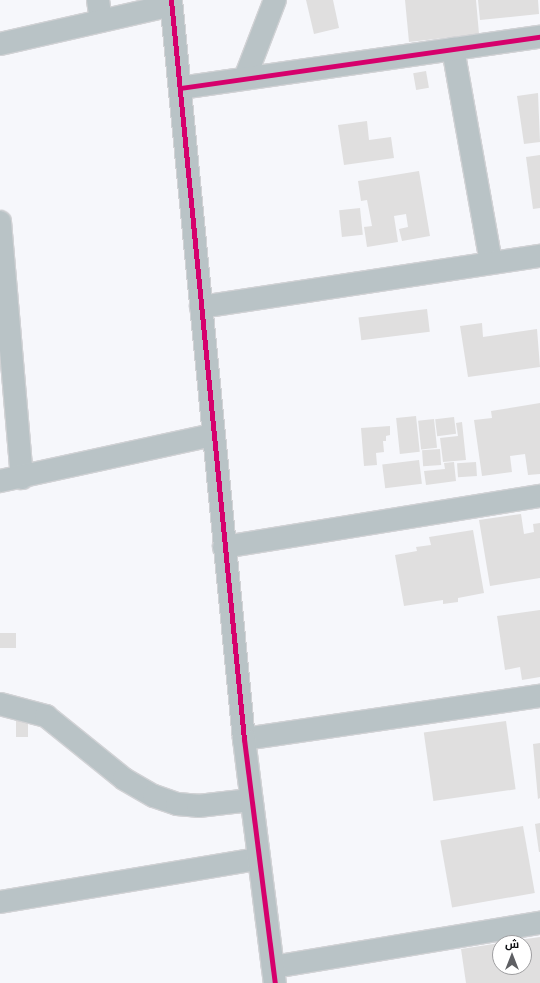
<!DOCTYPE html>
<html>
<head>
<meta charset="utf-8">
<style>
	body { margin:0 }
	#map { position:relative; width:540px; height:983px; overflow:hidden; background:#f6f7fb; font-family:"Exo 2",Cairo,sans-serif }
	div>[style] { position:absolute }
	.building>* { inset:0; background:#e0dfdf; transform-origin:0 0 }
	.roads { filter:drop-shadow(1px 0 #d1d2d5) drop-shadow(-1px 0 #d1d2d5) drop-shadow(0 1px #d1d2d5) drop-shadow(0 -1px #d1d2d5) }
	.minor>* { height:22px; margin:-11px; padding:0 11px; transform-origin:11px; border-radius:11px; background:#b9c3c6 }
	.tertiary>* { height:22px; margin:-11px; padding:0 11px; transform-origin:11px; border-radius:11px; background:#b9c3c6 }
	.cycleway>* { height:5px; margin:-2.5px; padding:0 2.5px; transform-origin:2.5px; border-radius:2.5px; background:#d6006c }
	span { translate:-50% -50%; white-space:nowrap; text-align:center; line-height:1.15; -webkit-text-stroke:3px #fff; paint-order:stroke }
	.north { position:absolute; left:492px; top:935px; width:40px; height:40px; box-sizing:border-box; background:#fff; border:1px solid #9e9ea0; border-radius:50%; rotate:0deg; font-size:11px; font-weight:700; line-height:16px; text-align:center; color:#0c0d11 }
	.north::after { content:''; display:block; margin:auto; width:14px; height:18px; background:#5e5f63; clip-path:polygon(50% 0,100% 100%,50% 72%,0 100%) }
</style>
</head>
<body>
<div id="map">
	<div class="building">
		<div style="clip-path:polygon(306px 0,333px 0,339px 28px,314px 34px)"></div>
		<div style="clip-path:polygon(405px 0,476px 0,479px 34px,409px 42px)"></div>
		<div style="clip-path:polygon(478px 0,538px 0,539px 14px,480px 20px)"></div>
		<div style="left:426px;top:71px;width:17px;height:13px;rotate:80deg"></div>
		<div style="clip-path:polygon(538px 93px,540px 142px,524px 144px,517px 96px)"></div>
		<div style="clip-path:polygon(367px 121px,369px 140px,391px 137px,394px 158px,344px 165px,338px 125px)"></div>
		<div style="clip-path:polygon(540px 155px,540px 208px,533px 209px,526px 157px)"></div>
		<div style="clip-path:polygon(419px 171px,430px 236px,402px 241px,399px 229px,408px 227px,406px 214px,394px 216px,398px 242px,367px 247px,364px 227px,372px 226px,367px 200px,361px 201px,358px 181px)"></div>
		<div style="left:360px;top:208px;width:27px;height:21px;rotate:84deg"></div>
		<div style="left:427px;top:309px;width:23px;height:69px;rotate:83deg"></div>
		<div style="clip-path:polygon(482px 323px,483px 337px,537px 329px,540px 367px,468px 377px,460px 326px)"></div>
		<div style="clip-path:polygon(540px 403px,540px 474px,528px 475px,525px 454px,510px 456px,512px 472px,482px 476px,474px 420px,492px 418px,491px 411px)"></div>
		<div style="left:416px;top:416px;width:36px;height:20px;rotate:84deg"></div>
		<div style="left:454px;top:417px;width:17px;height:19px;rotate:83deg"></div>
		<div style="left:434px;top:419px;width:29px;height:16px;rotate:84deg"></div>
		<div style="clip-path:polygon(462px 422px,466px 460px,443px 462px,440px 438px,458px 436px,456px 423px)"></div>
		<div style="clip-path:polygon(390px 426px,390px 435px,386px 436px,386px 441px,383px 441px,384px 452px,376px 453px,377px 465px,364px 466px,361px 428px)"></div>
		<div style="left:440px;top:449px;width:16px;height:18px;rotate:86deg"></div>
		<div style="left:419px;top:460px;width:24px;height:37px;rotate:83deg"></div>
		<div style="clip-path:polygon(454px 462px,456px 481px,426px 485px,424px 471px,445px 469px,444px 463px)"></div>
		<div style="left:476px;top:462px;width:14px;height:19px;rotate:86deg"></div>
		<div style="clip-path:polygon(521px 514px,524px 534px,534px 532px,533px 524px,540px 523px,540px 578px,490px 586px,479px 520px)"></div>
		<div style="clip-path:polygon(473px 530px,484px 593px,458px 598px,458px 602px,443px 604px,443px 600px,404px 606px,395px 555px,417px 551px,416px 547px,431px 545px,429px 537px)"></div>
		<div style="clip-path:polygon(540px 610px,540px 677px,522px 680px,520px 667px,505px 670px,497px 616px)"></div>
		<div style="left:0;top:633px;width:16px;height:15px"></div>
		<div style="left:16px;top:713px;width:12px;height:24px"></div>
		<div style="left:506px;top:721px;width:69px;height:83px;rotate:82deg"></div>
		<div style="clip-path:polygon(540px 743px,540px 798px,538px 799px,533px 744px)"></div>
		<div style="clip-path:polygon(540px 823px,540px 852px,539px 852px,535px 824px)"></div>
		<div style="left:523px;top:826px;width:68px;height:84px;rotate:80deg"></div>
		<div style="clip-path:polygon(540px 937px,540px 983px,466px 983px,461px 949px,500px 943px,500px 967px,524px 967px,524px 943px,505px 942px)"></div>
	</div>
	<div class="roads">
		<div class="minor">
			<div style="left:98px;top:0;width:21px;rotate:82deg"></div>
			<div style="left:0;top:44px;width:175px;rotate:-12.8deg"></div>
			<div style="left:453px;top:49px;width:217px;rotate:79.9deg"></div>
			<div style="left:245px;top:78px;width:84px;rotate:-69deg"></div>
			<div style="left:180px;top:88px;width:364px;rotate:-8.1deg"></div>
			<div style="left:0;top:222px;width:257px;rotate:85.1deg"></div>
			<div style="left:201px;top:307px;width:343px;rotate:-8.6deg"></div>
			<div style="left:0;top:481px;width:217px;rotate:-12.2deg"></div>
			<div style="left:224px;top:547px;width:320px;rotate:-9.2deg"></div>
			<div style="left:0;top:704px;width:48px;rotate:14.6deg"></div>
			<div style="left:46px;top:716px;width:100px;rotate:38.9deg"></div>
			<div style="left:124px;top:779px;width:34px;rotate:30deg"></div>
			<div style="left:154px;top:796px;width:24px;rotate:19deg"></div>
			<div style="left:177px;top:804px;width:21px;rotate:5deg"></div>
			<div style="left:198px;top:806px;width:53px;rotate:-6.5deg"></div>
			<div style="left:244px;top:739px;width:299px;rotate:-8.3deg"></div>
			<div style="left:0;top:902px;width:262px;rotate:-9.5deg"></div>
			<div style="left:273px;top:967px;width:271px;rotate:-9.4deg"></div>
		</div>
		<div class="tertiary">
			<div style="left:171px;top:0;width:743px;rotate:84.36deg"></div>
			<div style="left:244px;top:739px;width:246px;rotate:82.8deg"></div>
		</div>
	</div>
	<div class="cycleway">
		<div style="left:171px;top:0;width:743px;rotate:84.36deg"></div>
		<div style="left:244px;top:739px;width:246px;rotate:82.8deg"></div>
		<div style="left:180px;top:88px;width:364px;rotate:-8.1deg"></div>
	</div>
	<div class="north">ش</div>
</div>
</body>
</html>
